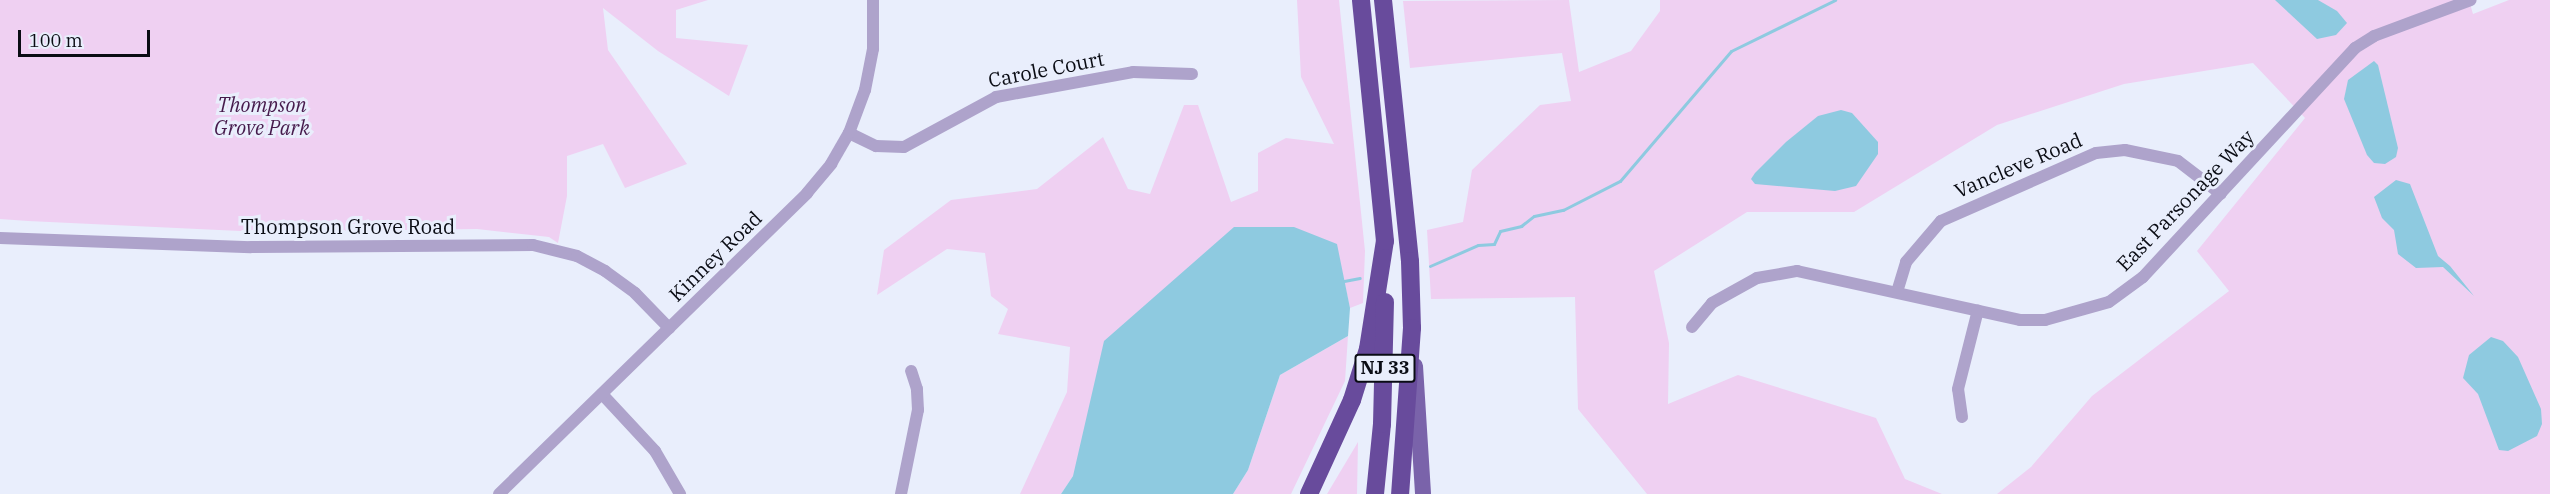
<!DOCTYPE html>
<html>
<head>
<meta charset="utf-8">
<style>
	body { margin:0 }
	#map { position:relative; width:2550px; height:494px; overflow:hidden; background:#e9eefc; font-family:"IBM Plex Serif",serif }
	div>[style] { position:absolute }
	.green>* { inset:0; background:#efd0f2 }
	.water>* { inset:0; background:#8ecae0 }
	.stream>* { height:3px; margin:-1.5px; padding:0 1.5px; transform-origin:1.5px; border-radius:1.5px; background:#8ecae0 }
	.minor>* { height:12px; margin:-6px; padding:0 6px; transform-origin:6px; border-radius:6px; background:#aea3cb }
	.major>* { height:16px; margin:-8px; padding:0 8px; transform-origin:8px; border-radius:8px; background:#7a63aa }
	.highway>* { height:18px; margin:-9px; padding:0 9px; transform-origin:9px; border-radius:9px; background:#684b9c }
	span { translate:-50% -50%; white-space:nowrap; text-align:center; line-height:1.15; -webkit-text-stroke:6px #e9eefc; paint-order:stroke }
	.shield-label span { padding:2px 4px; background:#e9eefc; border:2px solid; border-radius:4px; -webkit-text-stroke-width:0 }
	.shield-label { font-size:18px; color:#0a0c14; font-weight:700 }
	.street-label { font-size:20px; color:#0a0c14 }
	.park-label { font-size:20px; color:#461a4c; font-style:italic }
	.scale { position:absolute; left:18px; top:30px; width:132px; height:27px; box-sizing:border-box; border:3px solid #0a0c14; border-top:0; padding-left:8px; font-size:18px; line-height:21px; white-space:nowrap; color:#0a0c14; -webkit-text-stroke:4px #e9eefc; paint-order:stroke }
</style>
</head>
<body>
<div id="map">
	<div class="green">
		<div style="clip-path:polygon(0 0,708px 0,676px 10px,676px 38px,748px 45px,729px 96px,658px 51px,603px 8px,608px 50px,687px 164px,625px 188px,603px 144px,567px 156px,567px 196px,558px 243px,549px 237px,477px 229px,259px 232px,28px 221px,0 219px)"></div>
		<div style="clip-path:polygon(1297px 0,1339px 0,1365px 251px,1363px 303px,1350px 308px,1336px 244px,1073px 476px,1061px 494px,1020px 494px,1067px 392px,1070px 347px,998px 334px,1008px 309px,991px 296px,985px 253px,947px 249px,877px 295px,884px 250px,951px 200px,1037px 189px,1103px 137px,1128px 189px,1150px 194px,1184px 105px,1198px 105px,1231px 202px,1258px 191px,1258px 153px,1286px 138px,1334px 144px,1301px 77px)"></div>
		<div style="clip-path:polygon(1569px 0,1579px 72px,1631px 51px,1660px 11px,1660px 0,2469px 0,2473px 14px,2509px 0,2550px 0,2550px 494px,1997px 494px,2031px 467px,2092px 396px,2229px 291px,2197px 251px,2305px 118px,2253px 63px,2124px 84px,1997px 125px,1854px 212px,1747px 212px,1654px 271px,1669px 343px,1668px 404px,1738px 375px,1876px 418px,1905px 479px,1942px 494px,1647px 494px,1578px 409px,1575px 297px,1431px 299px,1427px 230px,1463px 222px,1472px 170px,1540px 105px,1571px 101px,1562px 53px,1410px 68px,1403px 1px)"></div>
		<div style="clip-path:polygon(1348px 336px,1345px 381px,1291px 494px,1233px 494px,1248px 470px,1280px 375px)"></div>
		<div style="clip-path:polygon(1358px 442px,1357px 494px,1327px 494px)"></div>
	</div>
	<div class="water">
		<div style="clip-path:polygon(2275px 0,2318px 0,2337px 11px,2347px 23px,2336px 35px,2317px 39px)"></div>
		<div style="clip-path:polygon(2374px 61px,2378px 65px,2398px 148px,2396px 157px,2385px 164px,2374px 163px,2367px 155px,2344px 99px,2348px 80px)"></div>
		<div style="clip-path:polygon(1841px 110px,1852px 113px,1878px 142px,1878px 154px,1856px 186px,1835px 191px,1755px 184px,1751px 179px,1755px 173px,1786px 142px,1818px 116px)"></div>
		<div style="clip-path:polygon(2396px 180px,2410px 184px,2438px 256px,2450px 266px,2474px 296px,2443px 267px,2416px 268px,2398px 254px,2394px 230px,2382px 218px,2374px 197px)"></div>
		<div style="clip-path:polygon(1234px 227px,1294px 227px,1337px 244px,1350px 308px,1348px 336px,1280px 375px,1248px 470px,1233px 494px,1061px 494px,1073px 476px,1104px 341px)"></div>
		<div style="clip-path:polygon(2491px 337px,2503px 341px,2518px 357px,2541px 409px,2542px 424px,2537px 436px,2508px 451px,2499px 450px,2478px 394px,2463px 378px,2469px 355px)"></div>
	</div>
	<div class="stream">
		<div style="left:1430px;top:266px;width:52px;rotate:-23.6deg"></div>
		<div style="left:1478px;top:245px;width:16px;rotate:-4deg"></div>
		<div style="left:1494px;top:244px;width:14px;rotate:-65deg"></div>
		<div style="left:1500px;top:231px;width:22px;rotate:-13deg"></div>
		<div style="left:1521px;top:226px;width:16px;rotate:-38deg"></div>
		<div style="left:1534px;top:216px;width:30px;rotate:-12deg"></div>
		<div style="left:1563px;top:210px;width:64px;rotate:-27deg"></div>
		<div style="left:1620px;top:181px;width:171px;rotate:-49.5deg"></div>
		<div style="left:1731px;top:51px;width:116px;rotate:-26.1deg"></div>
		<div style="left:1344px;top:281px;width:16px;rotate:-11deg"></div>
	</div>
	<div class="minor">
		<div style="left:849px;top:133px;width:30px;rotate:26deg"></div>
		<div style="left:876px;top:146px;width:28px;rotate:2deg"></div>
		<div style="left:904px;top:147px;width:105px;rotate:-28.5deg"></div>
		<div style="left:996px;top:97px;width:139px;rotate:-10.3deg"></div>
		<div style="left:1133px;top:72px;width:59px;rotate:1.9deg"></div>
		<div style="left:0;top:238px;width:251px;rotate:2.1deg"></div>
		<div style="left:251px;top:247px;width:282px;rotate:-0.4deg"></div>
		<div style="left:533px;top:245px;width:45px;rotate:14deg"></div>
		<div style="left:577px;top:256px;width:32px;rotate:28deg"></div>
		<div style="left:605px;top:271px;width:37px;rotate:36deg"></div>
		<div style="left:635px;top:293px;width:49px;rotate:45.8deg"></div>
		<div style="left:1897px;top:292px;width:31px;rotate:-73deg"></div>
		<div style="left:1906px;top:262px;width:54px;rotate:-49.5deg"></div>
		<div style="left:1941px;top:221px;width:169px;rotate:-23.7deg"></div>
		<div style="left:2096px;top:153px;width:29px;rotate:-6deg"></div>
		<div style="left:2125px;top:150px;width:54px;rotate:11.7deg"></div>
		<div style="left:2178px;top:161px;width:54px;rotate:37.5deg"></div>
		<div style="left:1692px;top:327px;width:31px;rotate:-50deg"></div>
		<div style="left:1712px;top:303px;width:51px;rotate:-29.1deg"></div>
		<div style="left:1757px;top:278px;width:41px;rotate:-9.9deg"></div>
		<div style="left:1797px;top:271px;width:228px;rotate:12.4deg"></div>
		<div style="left:2020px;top:320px;width:25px"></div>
		<div style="left:2045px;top:320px;width:66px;rotate:-15.7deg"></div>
		<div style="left:2109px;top:302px;width:42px;rotate:-36.3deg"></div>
		<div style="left:2143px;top:277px;width:312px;rotate:-47.2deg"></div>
		<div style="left:2355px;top:48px;width:22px;rotate:-32deg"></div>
		<div style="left:2374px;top:36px;width:103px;rotate:-20.4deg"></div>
		<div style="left:602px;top:394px;width:78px;rotate:47.1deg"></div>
		<div style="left:655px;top:451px;width:50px;rotate:59.8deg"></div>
		<div style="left:1962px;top:417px;width:28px;rotate:-98deg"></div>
		<div style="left:1958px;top:389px;width:81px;rotate:-75.8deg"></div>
		<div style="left:499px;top:494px;width:431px;rotate:-44.3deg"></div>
		<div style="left:807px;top:193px;width:38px;rotate:-50deg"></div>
		<div style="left:831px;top:164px;width:36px;rotate:-60deg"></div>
		<div style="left:849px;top:133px;width:46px;rotate:-69.6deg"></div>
		<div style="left:865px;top:90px;width:42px;rotate:-79deg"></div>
		<div style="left:873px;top:49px;width:49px;rotate:-90deg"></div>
		<div style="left:901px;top:494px;width:86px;rotate:-78.6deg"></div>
		<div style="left:918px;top:410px;width:21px;rotate:-93deg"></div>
		<div style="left:917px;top:389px;width:19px;rotate:-108deg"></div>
	</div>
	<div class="major">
		<div style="left:1415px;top:366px;width:128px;rotate:86.4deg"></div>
	</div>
	<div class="highway">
		<div style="left:1383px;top:0;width:262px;rotate:84.1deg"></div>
		<div style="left:1410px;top:261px;width:67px;rotate:88.3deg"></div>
		<div style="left:1412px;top:328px;width:166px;rotate:94.1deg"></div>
		<div style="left:1309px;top:494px;width:103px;rotate:-65.4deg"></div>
		<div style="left:1352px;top:400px;width:53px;rotate:-72.6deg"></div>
		<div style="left:1368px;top:349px;width:109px;rotate:-81.1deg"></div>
		<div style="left:1385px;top:241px;width:242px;rotate:-95.7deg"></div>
		<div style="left:1375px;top:494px;width:70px;rotate:-84.3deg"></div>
		<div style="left:1382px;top:424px;width:122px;rotate:-88.6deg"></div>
	</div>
	<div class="shield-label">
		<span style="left:1385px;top:368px">NJ 33</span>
	</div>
	<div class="street-label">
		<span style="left:1046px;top:69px;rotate:-11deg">Carole Court</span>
		<span style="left:2018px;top:165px;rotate:-23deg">Vancleve Road</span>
		<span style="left:2185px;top:200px;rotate:-46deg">East Parsonage Way</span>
		<span style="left:348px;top:226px">Thompson Grove Road</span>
		<span style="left:715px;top:256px;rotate:-44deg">Kinney Road</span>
	</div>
	<div class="park-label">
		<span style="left:262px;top:116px">Thompson<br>Grove Park</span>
	</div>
	<div class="scale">100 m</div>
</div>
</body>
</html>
